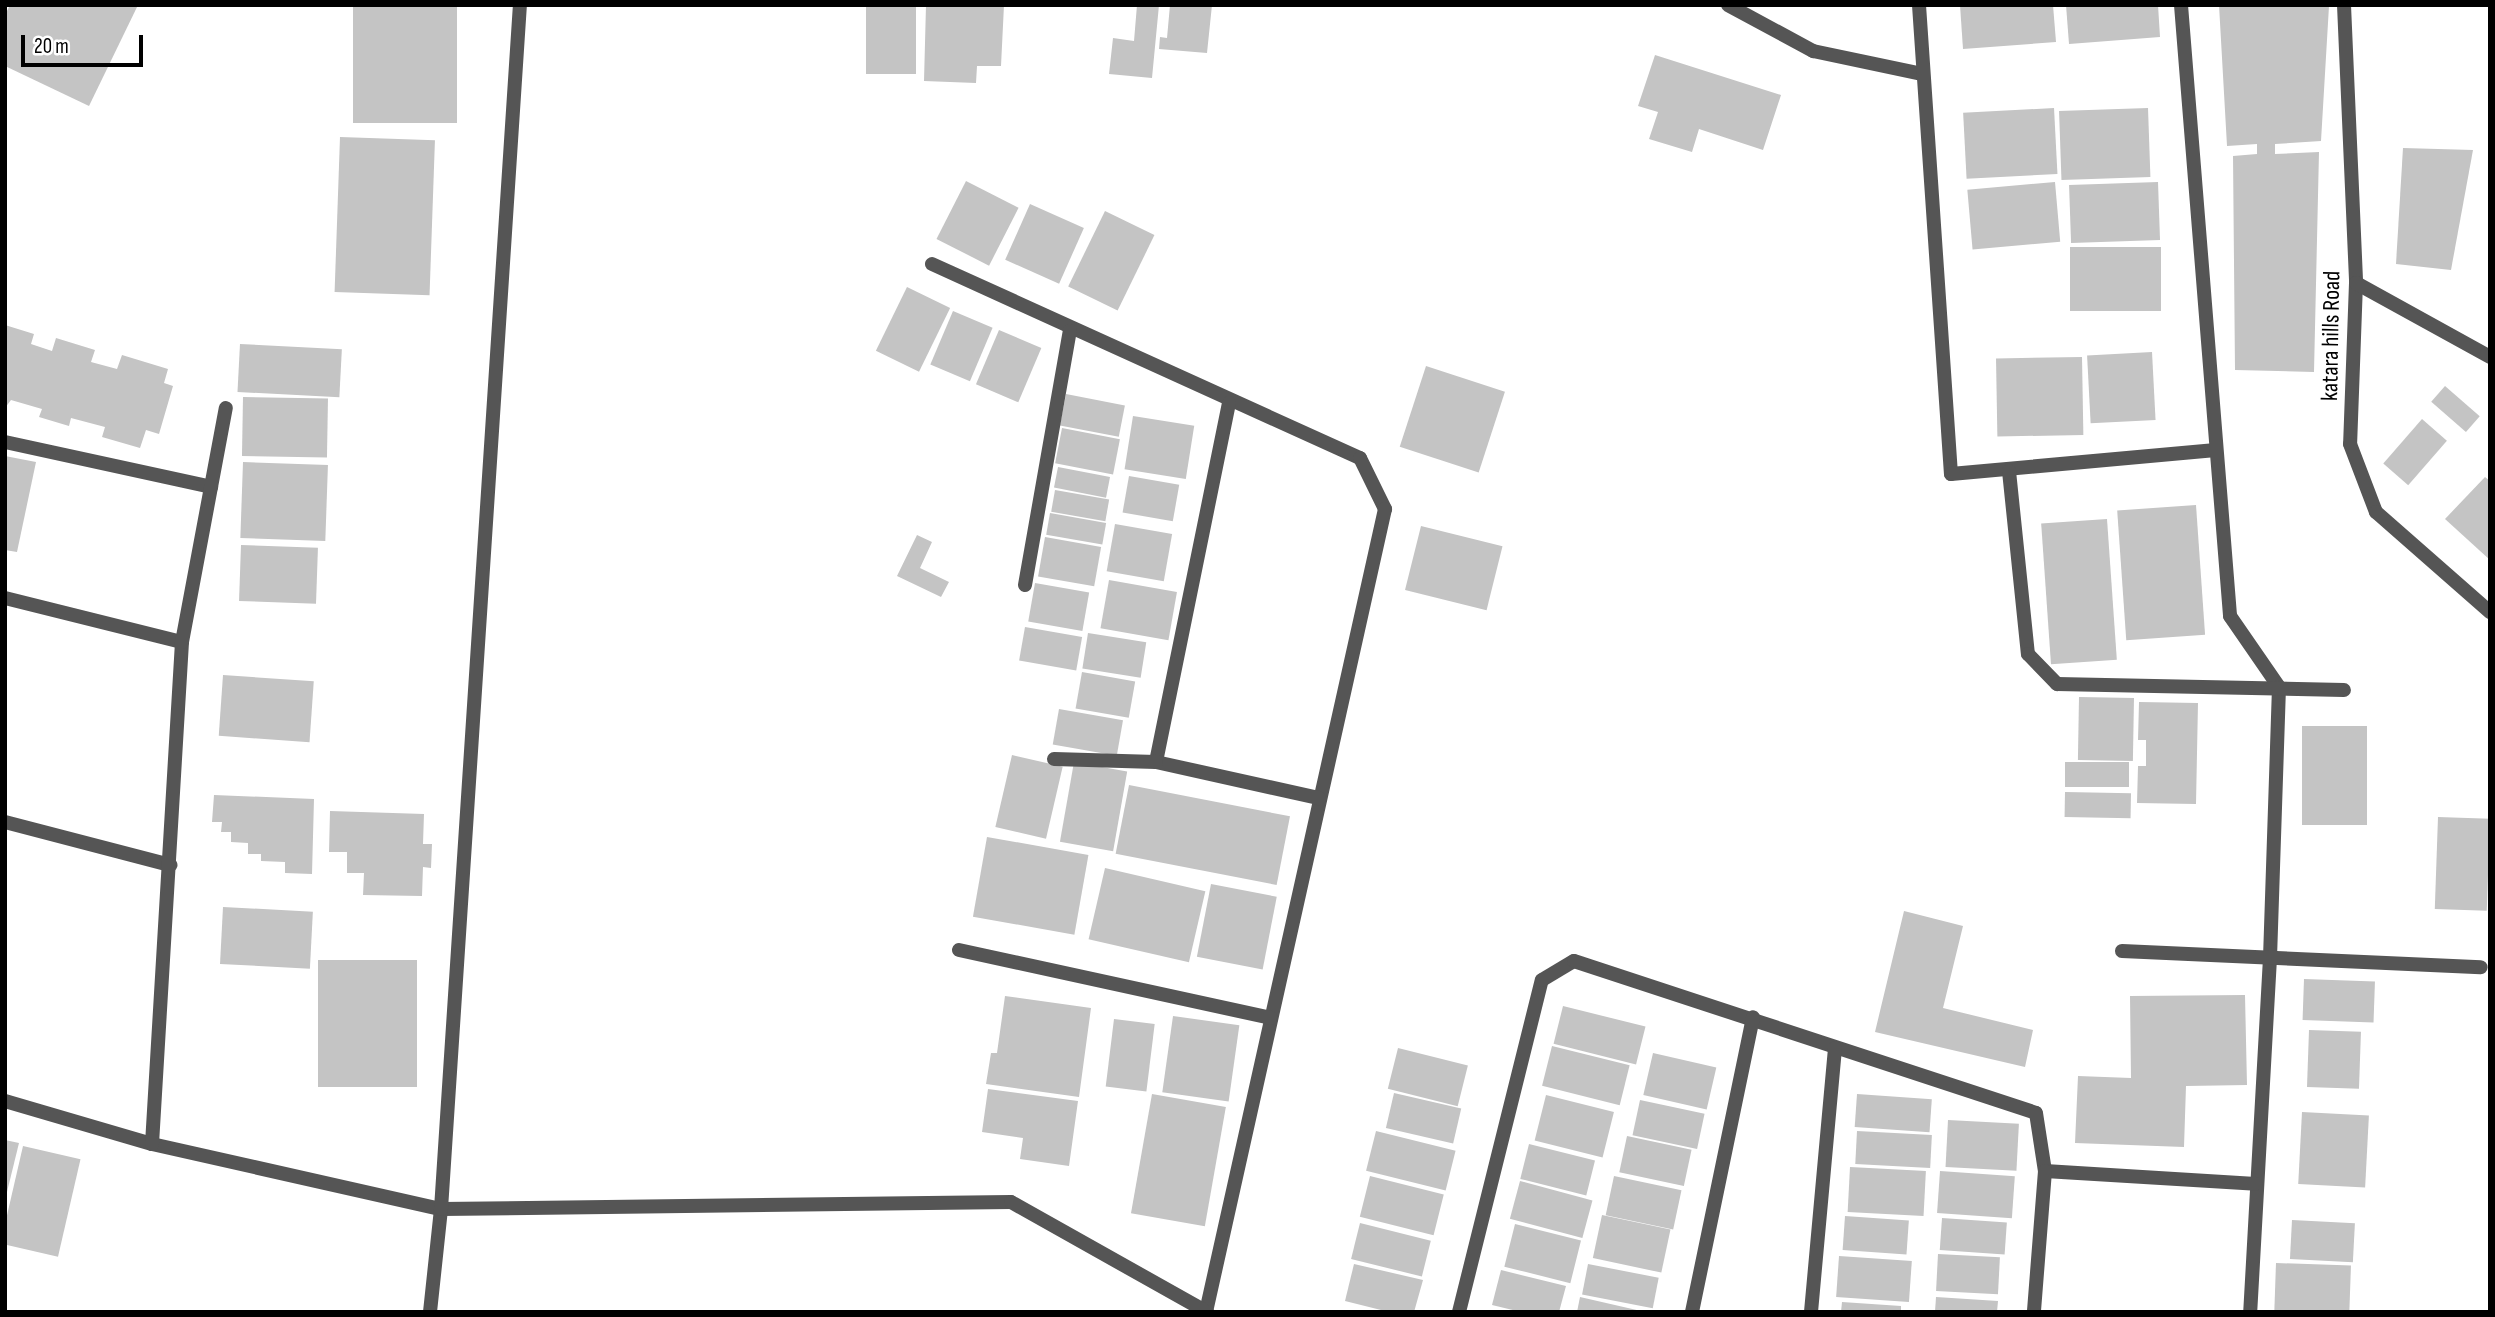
<!DOCTYPE html>
<html>
<head>
<meta charset="utf-8">
<style>
	body { margin:0 }
	#map { position:relative; width:2495px; height:1317px; overflow:hidden; background:#fff; font-family:"Sofia Sans Condensed",sans-serif }
	div>[style] { position:absolute }
	.building>* { inset:0; background:#c4c4c4; transform-origin:0 0 }
	.street>* { height:14px; margin:-7px; padding:0 7px; transform-origin:7px; border-radius:7px; background:#555 }
	span { translate:-50% -50%; white-space:nowrap; text-align:center; line-height:1.15; -webkit-text-stroke:7px #fff; paint-order:stroke }
	.street-label { font-size:24px; color:#000 }
	.frame { position:absolute; inset:0; border:7px solid #000; pointer-events:none }
	.scale { position:absolute; left:21px; top:35px; width:122px; height:32px; box-sizing:border-box; border:4px solid #000; border-top:0; padding-left:9px; font-size:21px; line-height:24px; white-space:nowrap; color:#000; -webkit-text-stroke:5px #fff; paint-order:stroke }
</style>
</head>
<body>
<div id="map">
	<div class="building">
		<div style="clip-path:polygon(10px 5px,138px 5px,89px 106px,5px 66px,5px 15px)"></div>
		<div style="left:353px;top:5px;width:104px;height:118px"></div>
		<div style="left:866px;top:5px;width:50px;height:69px"></div>
		<div style="clip-path:polygon(926px 5px,1004px 5px,1001px 66px,977px 66px,976px 83px,924px 81px)"></div>
		<div style="clip-path:polygon(1137px 5px,1159px 5px,1152px 78px,1109px 74px,1113px 38px,1134px 41px)"></div>
		<div style="clip-path:polygon(1170px 5px,1212px 5px,1207px 53px,1159px 49px,1160px 37px,1167px 38px)"></div>
		<div style="clip-path:polygon(1960px 5px,2053px 5px,2056px 42px,1963px 49px)"></div>
		<div style="clip-path:polygon(2066px 5px,2158px 5px,2160px 37px,2069px 44px)"></div>
		<div style="clip-path:polygon(2219px 5px,2329px 6px,2321px 141px,2275px 144px,2275px 154px,2319px 152px,2314px 372px,2235px 370px,2233px 156px,2257px 154px,2257px 144px,2227px 146px)"></div>
		<div style="clip-path:polygon(1655px 55px,1781px 95px,1763px 150px,1699px 129px,1692px 152px,1649px 139px,1658px 112px,1638px 106px)"></div>
		<div style="left:2054px;top:108px;width:66px;height:91px;rotate:87deg"></div>
		<div style="left:2148px;top:108px;width:69px;height:89px;rotate:88deg"></div>
		<div style="left:340px;top:137px;width:95px;height:155px;rotate:2deg"></div>
		<div style="clip-path:polygon(2403px 148px,2473px 150px,2451px 270px,2396px 264px)"></div>
		<div style="left:966px;top:181px;width:59px;height:65px;rotate:27deg"></div>
		<div style="left:2055px;top:182px;width:60px;height:88px;rotate:85deg"></div>
		<div style="left:2158px;top:182px;width:58px;height:89px;rotate:88deg"></div>
		<div style="left:1030px;top:204px;width:59px;height:61px;rotate:24deg"></div>
		<div style="left:1105px;top:211px;width:55px;height:84px;rotate:26deg"></div>
		<div style="left:2161px;top:247px;width:64px;height:91px;rotate:90deg"></div>
		<div style="left:907px;top:287px;width:48px;height:71px;rotate:26deg"></div>
		<div style="left:953px;top:311px;width:43px;height:58px;rotate:23deg"></div>
		<div style="clip-path:polygon(5px 325px,34px 334px,31px 344px,52px 351px,56px 338px,95px 350px,91px 362px,117px 369px,122px 355px,168px 369px,164px 383px,173px 386px,159px 434px,146px 430px,140px 448px,102px 437px,105px 427px,71px 418px,69px 426px,39px 417px,42px 409px,11px 400px,5px 408px)"></div>
		<div style="left:999px;top:330px;width:46px;height:59px;rotate:23deg"></div>
		<div style="left:240px;top:344px;width:102px;height:48px;rotate:3deg"></div>
		<div style="left:2152px;top:352px;width:68px;height:65px;rotate:87deg"></div>
		<div style="left:2082px;top:357px;width:78px;height:86px;rotate:89deg"></div>
		<div style="left:1426px;top:366px;width:83px;height:85px;rotate:18deg"></div>
		<div style="left:2445px;top:386px;width:46px;height:21px;rotate:41deg"></div>
		<div style="left:1066px;top:394px;width:60px;height:32px;rotate:11deg"></div>
		<div style="left:243px;top:397px;width:85px;height:59px;rotate:1deg"></div>
		<div style="left:1133px;top:416px;width:62px;height:54px;rotate:9deg"></div>
		<div style="left:2422px;top:419px;width:33px;height:59px;rotate:41deg"></div>
		<div style="left:1062px;top:428px;width:59px;height:36px;rotate:11deg"></div>
		<div style="clip-path:polygon(5px 456px,36px 462px,17px 552px,5px 550px)"></div>
		<div style="left:243px;top:462px;width:85px;height:76px;rotate:2deg"></div>
		<div style="left:1058px;top:467px;width:53px;height:21px;rotate:11deg"></div>
		<div style="left:1129px;top:476px;width:51px;height:37px;rotate:10deg"></div>
		<div style="clip-path:polygon(2485px 477px,2490px 481px,2490px 560px,2445px 519px)"></div>
		<div style="left:1055px;top:490px;width:55px;height:22px;rotate:10deg"></div>
		<div style="left:2196px;top:505px;width:130px;height:79px;rotate:86deg"></div>
		<div style="left:1050px;top:513px;width:57px;height:22px;rotate:10deg"></div>
		<div style="left:2107px;top:519px;width:141px;height:66px;rotate:86deg"></div>
		<div style="left:1115px;top:524px;width:58px;height:48px;rotate:10deg"></div>
		<div style="left:1421px;top:526px;width:84px;height:66px;rotate:14deg"></div>
		<div style="clip-path:polygon(917px 535px,932px 542px,920px 568px,949px 582px,941px 597px,897px 576px)"></div>
		<div style="left:1045px;top:537px;width:57px;height:40px;rotate:10deg"></div>
		<div style="left:241px;top:545px;width:77px;height:56px;rotate:2deg"></div>
		<div style="left:1109px;top:580px;width:69px;height:49px;rotate:10deg"></div>
		<div style="left:1035px;top:583px;width:55px;height:39px;rotate:10deg"></div>
		<div style="left:1025px;top:627px;width:58px;height:34px;rotate:10deg"></div>
		<div style="left:1088px;top:633px;width:59px;height:36px;rotate:9deg"></div>
		<div style="left:1082px;top:672px;width:54px;height:37px;rotate:10deg"></div>
		<div style="left:223px;top:675px;width:91px;height:61px;rotate:4deg"></div>
		<div style="left:2079px;top:697px;width:55px;height:63px;rotate:1deg"></div>
		<div style="clip-path:polygon(2139px 702px,2198px 703px,2196px 804px,2137px 803px,2138px 766px,2146px 766px,2146px 740px,2138px 740px)"></div>
		<div style="left:1059px;top:709px;width:65px;height:36px;rotate:10deg"></div>
		<div style="left:2302px;top:726px;width:65px;height:99px"></div>
		<div style="left:1012px;top:755px;width:52px;height:74px;rotate:13deg"></div>
		<div style="left:1074px;top:762px;width:54px;height:81px;rotate:10deg"></div>
		<div style="left:2129px;top:762px;width:25px;height:64px;rotate:90deg"></div>
		<div style="left:1129px;top:785px;width:164px;height:70px;rotate:11deg"></div>
		<div style="left:2065px;top:792px;width:66px;height:25px;rotate:1deg"></div>
		<div style="clip-path:polygon(214px 795px,314px 799px,312px 874px,285px 873px,285px 862px,261px 861px,261px 854px,248px 854px,248px 843px,231px 842px,231px 832px,221px 832px,222px 822px,212px 822px)"></div>
		<div style="clip-path:polygon(330px 811px,424px 814px,423px 844px,432px 844px,431px 868px,423px 867px,422px 896px,363px 895px,364px 873px,347px 873px,347px 852px,329px 852px)"></div>
		<div style="left:2438px;top:817px;width:52px;height:92px;rotate:2deg"></div>
		<div style="left:987px;top:837px;width:103px;height:81px;rotate:10deg"></div>
		<div style="left:1105px;top:868px;width:103px;height:73px;rotate:13deg"></div>
		<div style="left:1211px;top:884px;width:67px;height:74px;rotate:11deg"></div>
		<div style="left:223px;top:907px;width:90px;height:57px;rotate:3deg"></div>
		<div style="clip-path:polygon(1904px 911px,1963px 926px,1943px 1008px,2033px 1030px,2025px 1067px,1875px 1032px)"></div>
		<div style="left:318px;top:960px;width:99px;height:127px"></div>
		<div style="left:2304px;top:979px;width:71px;height:41px;rotate:2deg"></div>
		<div style="clip-path:polygon(2245px 995px,2247px 1085px,2186px 1086px,2184px 1147px,2075px 1143px,2078px 1076px,2131px 1078px,2130px 996px)"></div>
		<div style="clip-path:polygon(1005px 996px,1091px 1008px,1079px 1097px,986px 1084px,991px 1053px,997px 1053px)"></div>
		<div style="left:1563px;top:1006px;width:85px;height:39px;rotate:14deg"></div>
		<div style="left:1173px;top:1016px;width:67px;height:77px;rotate:8deg"></div>
		<div style="left:1114px;top:1019px;width:41px;height:68px;rotate:7deg"></div>
		<div style="left:2309px;top:1030px;width:52px;height:57px;rotate:2deg"></div>
		<div style="left:1552px;top:1046px;width:80px;height:41px;rotate:14deg"></div>
		<div style="left:1398px;top:1048px;width:72px;height:42px;rotate:14deg"></div>
		<div style="left:1653px;top:1053px;width:65px;height:43px;rotate:13deg"></div>
		<div style="clip-path:polygon(988px 1089px,1078px 1101px,1069px 1166px,1020px 1159px,1023px 1138px,982px 1132px)"></div>
		<div style="left:1394px;top:1093px;width:69px;height:36px;rotate:13deg"></div>
		<div style="left:1152px;top:1094px;width:75px;height:121px;rotate:10deg"></div>
		<div style="left:1857px;top:1094px;width:75px;height:33px;rotate:4deg"></div>
		<div style="left:1546px;top:1095px;width:70px;height:47px;rotate:14deg"></div>
		<div style="left:1640px;top:1100px;width:66px;height:36px;rotate:12deg"></div>
		<div style="left:2302px;top:1112px;width:67px;height:72px;rotate:3deg"></div>
		<div style="left:1948px;top:1120px;width:71px;height:47px;rotate:3deg"></div>
		<div style="left:1376px;top:1131px;width:82px;height:41px;rotate:14deg"></div>
		<div style="left:1857px;top:1131px;width:75px;height:33px;rotate:3deg"></div>
		<div style="left:1627px;top:1136px;width:66px;height:37px;rotate:12deg"></div>
		<div style="clip-path:polygon(5px 1140px,19px 1143px,6px 1196px,5px 1196px)"></div>
		<div style="left:1529px;top:1144px;width:68px;height:36px;rotate:14deg"></div>
		<div style="left:23px;top:1146px;width:59px;height:100px;rotate:13deg"></div>
		<div style="left:1850px;top:1167px;width:76px;height:45px;rotate:3deg"></div>
		<div style="left:1940px;top:1171px;width:75px;height:42px;rotate:4deg"></div>
		<div style="left:1370px;top:1176px;width:76px;height:42px;rotate:14deg"></div>
		<div style="left:1614px;top:1176px;width:69px;height:40px;rotate:12deg"></div>
		<div style="left:1520px;top:1181px;width:75px;height:39px;rotate:15deg"></div>
		<div style="left:1602px;top:1215px;width:70px;height:44px;rotate:12deg"></div>
		<div style="left:1845px;top:1216px;width:64px;height:34px;rotate:4deg"></div>
		<div style="left:1942px;top:1218px;width:65px;height:32px;rotate:4deg"></div>
		<div style="left:2292px;top:1220px;width:63px;height:39px;rotate:3deg"></div>
		<div style="left:1360px;top:1223px;width:73px;height:37px;rotate:14deg"></div>
		<div style="left:1515px;top:1224px;width:68px;height:44px;rotate:14deg"></div>
		<div style="left:1938px;top:1254px;width:62px;height:37px;rotate:3deg"></div>
		<div style="left:1839px;top:1256px;width:73px;height:41px;rotate:4deg"></div>
		<div style="left:2276px;top:1263px;width:75px;height:49px;rotate:2deg"></div>
		<div style="clip-path:polygon(1354px 1264px,1423px 1280px,1414px 1312px,1389px 1312px,1345px 1301px)"></div>
		<div style="left:1588px;top:1264px;width:72px;height:31px;rotate:11deg"></div>
		<div style="clip-path:polygon(1501px 1270px,1566px 1286px,1559px 1312px,1521px 1312px,1492px 1305px)"></div>
		<div style="clip-path:polygon(1580px 1297px,1641px 1311px,1641px 1312px,1577px 1312px)"></div>
		<div style="clip-path:polygon(1936px 1297px,1998px 1301px,1997px 1312px,1935px 1312px)"></div>
		<div style="clip-path:polygon(1842px 1302px,1901px 1306px,1901px 1312px,1841px 1312px)"></div>
	</div>
	<div class="street">
		<div style="left:1728px;top:5px;width:97px;rotate:28.4deg"></div>
		<div style="left:1813px;top:51px;width:111px;rotate:11.9deg"></div>
		<div style="left:1919px;top:5px;width:470px;rotate:86.1deg"></div>
		<div style="left:1951px;top:474px;width:263px;rotate:-5.2deg"></div>
		<div style="left:2181px;top:5px;width:613px;rotate:85.41deg"></div>
		<div style="left:2230px;top:616px;width:86px;rotate:55.4deg"></div>
		<div style="left:2279px;top:687px;width:271px;rotate:91.9deg"></div>
		<div style="left:2270px;top:958px;width:355px;rotate:93.2deg"></div>
		<div style="left:2344px;top:5px;width:278px;rotate:87.5deg"></div>
		<div style="left:2356px;top:283px;width:161px;rotate:92.1deg"></div>
		<div style="left:2350px;top:444px;width:73px;rotate:69.1deg"></div>
		<div style="left:2376px;top:512px;width:152px;rotate:41.3deg"></div>
		<div style="left:932px;top:264px;width:470px;rotate:24.4deg"></div>
		<div style="left:1360px;top:458px;width:57px;rotate:63.9deg"></div>
		<div style="left:1385px;top:509px;width:823px;rotate:102.57deg"></div>
		<div style="left:2356px;top:283px;width:153px;rotate:28.9deg"></div>
		<div style="left:1229px;top:403px;width:366px;rotate:101.5deg"></div>
		<div style="left:1156px;top:762px;width:167px;rotate:12.5deg"></div>
		<div style="left:5px;top:442px;width:211px;rotate:12.3deg"></div>
		<div style="left:2009px;top:471px;width:184px;rotate:84.1deg"></div>
		<div style="left:2028px;top:654px;width:42px;rotate:46deg"></div>
		<div style="left:2057px;top:684px;width:287px;rotate:1.2deg"></div>
		<div style="left:1025px;top:585px;width:258px;rotate:-80deg"></div>
		<div style="left:5px;top:598px;width:182px;rotate:14deg"></div>
		<div style="left:1054px;top:759px;width:102px;rotate:1.7deg"></div>
		<div style="left:5px;top:822px;width:171px;rotate:14.6deg"></div>
		<div style="left:959px;top:950px;width:319px;rotate:12.3deg"></div>
		<div style="left:2122px;top:951px;width:359px;rotate:2.6deg"></div>
		<div style="left:5px;top:1101px;width:153px;rotate:16.3deg"></div>
		<div style="left:152px;top:1144px;width:296px;rotate:12.7deg"></div>
		<div style="left:441px;top:1209px;width:570px;rotate:-0.7deg"></div>
		<div style="left:1011px;top:1202px;width:225px;rotate:29.3deg"></div>
		<div style="left:152px;top:1144px;width:503px;rotate:-86.58deg"></div>
		<div style="left:182px;top:642px;width:238px;rotate:-79.4deg"></div>
		<div style="left:2045px;top:1171px;width:211px;rotate:3.5deg"></div>
		<div style="left:430px;top:1312px;width:104px;rotate:-83.9deg"></div>
		<div style="left:441px;top:1209px;width:1207px;rotate:-86.25deg"></div>
		<div style="left:1459px;top:1312px;width:342px;rotate:-76deg"></div>
		<div style="left:1542px;top:980px;width:37px;rotate:-31deg"></div>
		<div style="left:1574px;top:961px;width:486px;rotate:18.2deg"></div>
		<div style="left:2036px;top:1113px;width:59px;rotate:81.2deg"></div>
		<div style="left:2045px;top:1171px;width:141px;rotate:94.5deg"></div>
		<div style="left:1692px;top:1312px;width:301px;rotate:-78.3deg"></div>
		<div style="left:1811px;top:1312px;width:265px;rotate:-84.8deg"></div>
	</div>
	<div class="street-label">
		<span style="left:2331px;top:336px;rotate:-89deg">katara hills Road</span>
	</div>
	<div class="frame"></div>
	<div class="scale">20 m</div>
</div>
</body>
</html>
